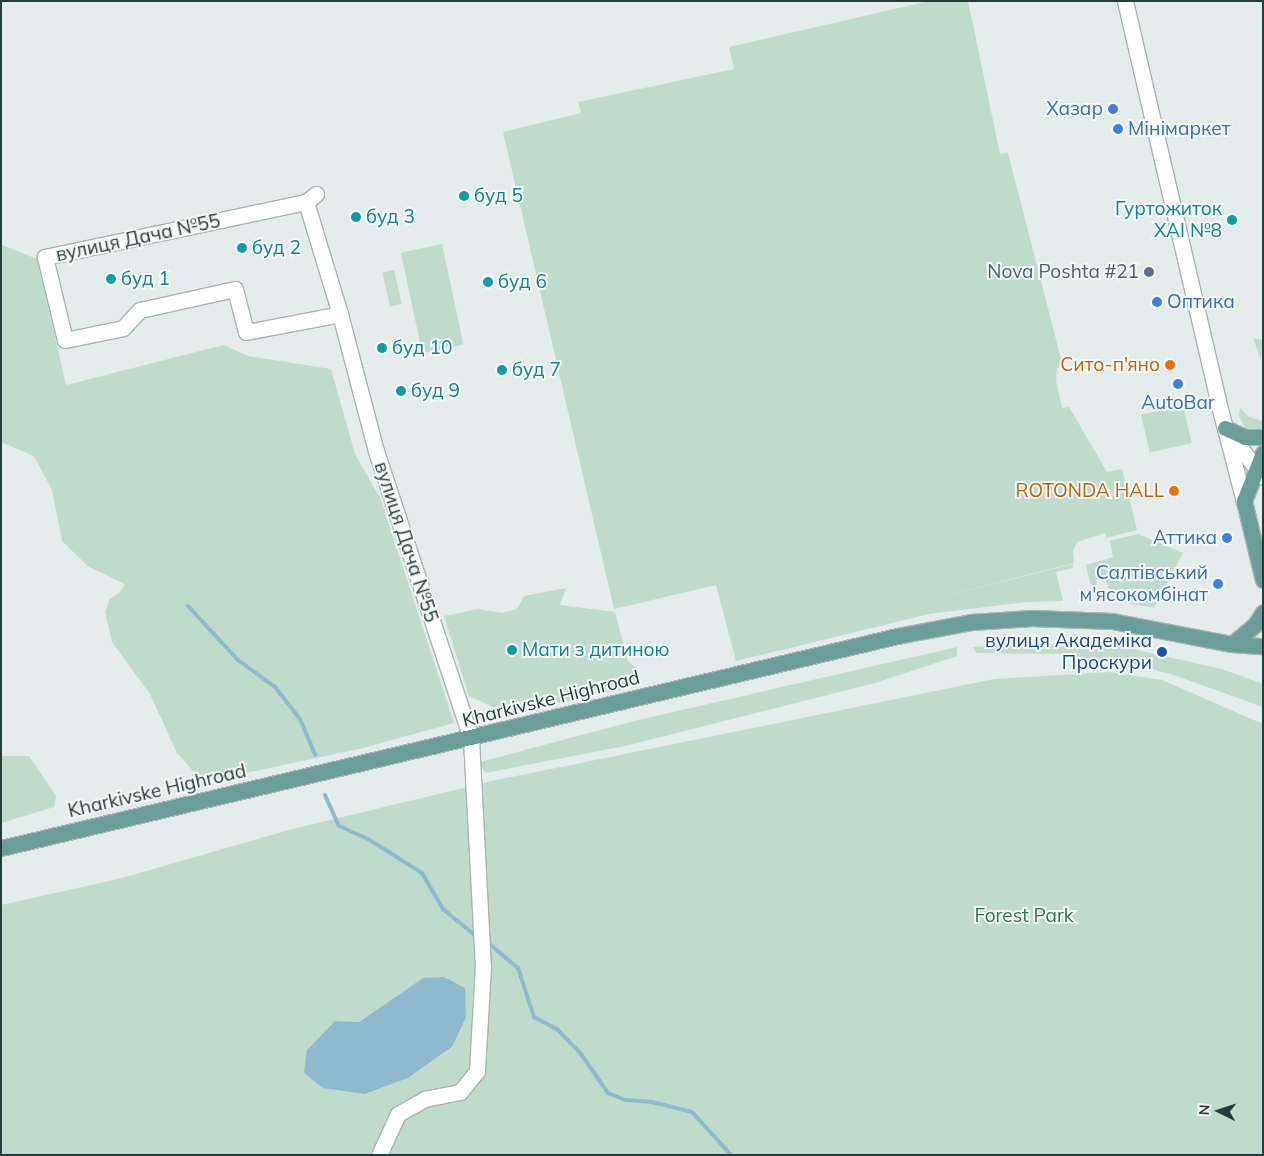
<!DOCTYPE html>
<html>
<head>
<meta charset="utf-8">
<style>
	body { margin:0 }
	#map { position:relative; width:1264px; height:1156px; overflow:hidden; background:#e3ecea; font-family:Mulish,sans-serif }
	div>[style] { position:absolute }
	.green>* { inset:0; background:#bedbcb; transform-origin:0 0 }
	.water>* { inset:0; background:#90b9cd }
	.stream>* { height:4px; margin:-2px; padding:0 2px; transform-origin:2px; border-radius:2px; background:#90b9cd }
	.roads { filter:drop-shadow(1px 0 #a6b4b2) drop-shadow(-1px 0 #a6b4b2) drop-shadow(0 1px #a6b4b2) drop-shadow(0 -1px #a6b4b2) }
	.minor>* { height:15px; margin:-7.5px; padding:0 7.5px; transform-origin:7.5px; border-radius:7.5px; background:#fff }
	.major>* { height:15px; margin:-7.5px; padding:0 7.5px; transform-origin:7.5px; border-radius:7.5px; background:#6b9e9a }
	.dots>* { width:14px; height:14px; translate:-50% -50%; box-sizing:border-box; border:2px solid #f4f9f7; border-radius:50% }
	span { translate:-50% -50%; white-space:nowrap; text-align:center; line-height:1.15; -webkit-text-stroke:4px #f4f9f7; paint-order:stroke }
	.shop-label { font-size:19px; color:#366cbe }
	.right { translate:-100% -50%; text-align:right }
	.left { translate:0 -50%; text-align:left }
	.culture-label { font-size:19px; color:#0d838f }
	.street-label { font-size:19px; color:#243c3a }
	.service-label { font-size:19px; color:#4e5e75 }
	.food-label { font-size:19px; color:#c56008 }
	.transit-label { font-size:19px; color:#164399 }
	.park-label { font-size:19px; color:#317054 }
	.frame { position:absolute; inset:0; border:2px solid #243c3a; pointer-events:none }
	.north { position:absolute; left:1194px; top:1086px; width:50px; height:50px; -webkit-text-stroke:4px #f4f9f7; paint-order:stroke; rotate:274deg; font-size:14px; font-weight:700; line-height:20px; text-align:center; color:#243c3a }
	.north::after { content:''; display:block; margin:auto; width:18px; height:22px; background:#243c3a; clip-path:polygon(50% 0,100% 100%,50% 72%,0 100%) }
</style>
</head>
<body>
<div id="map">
	<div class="green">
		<div style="clip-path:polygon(929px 1px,968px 1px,1000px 154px,1008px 153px,1062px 363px,1057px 369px,1056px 381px,1062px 408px,1069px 407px,1107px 472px,1122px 469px,1137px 530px,1106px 538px,1105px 533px,1077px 542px,1073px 551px,1074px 563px,902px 607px,1073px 564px,1073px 568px,1056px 572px,1063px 601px,1027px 602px,929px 614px,736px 661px,716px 585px,614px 609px,503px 132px,581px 113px,578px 102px,734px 69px,729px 47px)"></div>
		<div style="clip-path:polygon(1px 239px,2px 245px,37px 259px,66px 385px,224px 345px,248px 356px,331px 369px,355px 454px,381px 500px,454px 723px,359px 749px,203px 782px,177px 753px,150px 694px,112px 642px,105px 612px,110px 599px,120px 592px,125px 584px,89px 567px,62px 541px,52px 490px,34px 456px,1px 442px)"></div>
		<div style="left:442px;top:244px;width:103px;height:42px;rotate:78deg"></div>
		<div style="left:394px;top:270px;width:35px;height:12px;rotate:77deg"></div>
		<div style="clip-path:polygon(1253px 338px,1263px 340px,1261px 360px)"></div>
		<div style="left:1183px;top:405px;width:39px;height:43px;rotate:77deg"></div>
		<div style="clip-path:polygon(1240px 408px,1249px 417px,1263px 421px,1263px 432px,1247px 430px,1239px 417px)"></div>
		<div style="clip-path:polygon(1138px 534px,1183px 553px,1154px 608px,1113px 600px,1104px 575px,1096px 580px,1098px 595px,1093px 595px,1086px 565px,1113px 557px,1110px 541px)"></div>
		<div style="clip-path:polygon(566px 588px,560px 605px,615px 612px,628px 661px,636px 668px,641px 680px,620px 690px,559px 703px,547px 698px,493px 707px,469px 696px,444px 616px,478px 609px,502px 613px,517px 609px,524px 596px)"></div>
		<div style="clip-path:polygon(1024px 644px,1092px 649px,1110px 644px,1222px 669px,1263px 684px,1263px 707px,1171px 674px,1126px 663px,1059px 654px,976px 653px,973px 647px)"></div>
		<div style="clip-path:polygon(957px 647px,957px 656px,875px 683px,625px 746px,485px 773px,480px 762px,638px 720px)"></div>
		<div style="clip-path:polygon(evenodd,1108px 672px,1162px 680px,1263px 724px,1263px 1155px,1px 1155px,1px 905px,122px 878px,289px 830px,492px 781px,994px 679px,1108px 672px,423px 978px,453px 1047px,408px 1078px,365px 1094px,335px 1021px,359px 1022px,423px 978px)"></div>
		<div style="clip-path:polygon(1px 756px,29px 756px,56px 796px,54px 807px,1px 823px)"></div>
	</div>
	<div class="water">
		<div style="clip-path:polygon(444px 977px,465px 988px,466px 1017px,452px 1047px,408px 1078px,365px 1094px,323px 1088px,304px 1073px,307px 1050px,335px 1021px,359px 1022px,423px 978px)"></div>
	</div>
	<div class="stream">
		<div style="left:188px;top:606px;width:74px;rotate:47.2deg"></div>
		<div style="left:238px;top:660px;width:46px;rotate:36.1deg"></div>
		<div style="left:275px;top:687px;width:41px;rotate:52deg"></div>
		<div style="left:300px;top:719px;width:39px;rotate:67deg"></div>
		<div style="left:325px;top:795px;width:34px;rotate:66deg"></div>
		<div style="left:339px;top:826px;width:32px;rotate:24deg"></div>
		<div style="left:368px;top:839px;width:64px;rotate:32.2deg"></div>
		<div style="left:422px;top:873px;width:42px;rotate:59.7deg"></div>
		<div style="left:443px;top:909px;width:44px;rotate:39.5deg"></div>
		<div style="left:486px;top:941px;width:42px;rotate:40.2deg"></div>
		<div style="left:518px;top:968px;width:52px;rotate:71.9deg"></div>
		<div style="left:534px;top:1017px;width:26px;rotate:28deg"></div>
		<div style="left:557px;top:1029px;width:35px;rotate:46deg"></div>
		<div style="left:581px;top:1054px;width:47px;rotate:55.3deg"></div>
		<div style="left:608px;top:1093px;width:18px;rotate:22deg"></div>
		<div style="left:625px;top:1100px;width:27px;rotate:4deg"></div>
		<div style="left:652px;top:1102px;width:41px;rotate:14deg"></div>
		<div style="left:692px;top:1112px;width:58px;rotate:47.8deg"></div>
	</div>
	<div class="roads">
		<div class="minor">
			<div style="left:1125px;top:1px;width:423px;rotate:76.9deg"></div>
			<div style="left:1221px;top:413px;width:91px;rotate:75.4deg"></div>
			<div style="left:316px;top:194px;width:13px;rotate:141deg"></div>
			<div style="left:306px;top:202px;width:117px;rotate:73.1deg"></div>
			<div style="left:340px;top:314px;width:142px;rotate:75.3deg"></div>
			<div style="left:376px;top:451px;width:303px;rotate:71.7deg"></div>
			<div style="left:471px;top:739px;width:227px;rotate:87deg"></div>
			<div style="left:483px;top:966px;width:105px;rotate:93.3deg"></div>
			<div style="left:477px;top:1071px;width:27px;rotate:129deg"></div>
			<div style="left:460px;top:1092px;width:36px;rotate:169deg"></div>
			<div style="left:425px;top:1099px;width:31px;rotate:151deg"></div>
			<div style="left:398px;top:1114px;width:45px;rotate:114.9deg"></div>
			<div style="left:306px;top:202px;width:267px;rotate:168.1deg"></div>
			<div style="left:45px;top:257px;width:85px;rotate:76.5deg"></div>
			<div style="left:65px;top:340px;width:59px;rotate:-11.7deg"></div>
			<div style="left:123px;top:328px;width:25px;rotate:-47deg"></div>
			<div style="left:140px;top:310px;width:97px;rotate:-12.5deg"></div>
			<div style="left:235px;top:289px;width:44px;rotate:75.7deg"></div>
			<div style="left:246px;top:332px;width:96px;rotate:-10.8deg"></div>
			<div style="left:1230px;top:435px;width:53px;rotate:51.8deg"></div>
		</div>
		<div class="major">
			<div style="left:1225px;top:428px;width:22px;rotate:24deg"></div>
			<div style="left:1245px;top:437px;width:18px"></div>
			<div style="left:1263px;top:453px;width:52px;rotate:111.6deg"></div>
			<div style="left:1244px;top:501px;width:81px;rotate:76.5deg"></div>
			<div style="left:1232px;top:644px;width:30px;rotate:-40deg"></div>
			<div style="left:1255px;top:625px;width:15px;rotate:-58deg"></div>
			<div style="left:1px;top:848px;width:921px;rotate:-13.31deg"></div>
			<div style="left:897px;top:636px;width:75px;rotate:-10.7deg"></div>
			<div style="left:971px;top:622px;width:61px;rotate:-3.8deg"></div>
			<div style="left:1032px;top:618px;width:80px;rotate:2.1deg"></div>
			<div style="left:1112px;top:621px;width:122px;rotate:10.9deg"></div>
			<div style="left:1232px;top:644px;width:31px;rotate:4deg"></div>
		</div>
	</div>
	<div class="dots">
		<div style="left:1113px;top:109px;background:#3f7fe0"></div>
		<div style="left:1118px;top:129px;background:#3f7fe0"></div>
		<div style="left:464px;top:196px;background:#0f9aa8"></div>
		<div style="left:356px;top:217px;background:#0f9aa8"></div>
		<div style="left:1232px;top:220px;background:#0f9aa8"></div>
		<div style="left:242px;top:248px;background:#0f9aa8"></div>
		<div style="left:1149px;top:272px;background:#5c6f8a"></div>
		<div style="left:111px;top:279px;background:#0f9aa8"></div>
		<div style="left:488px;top:282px;background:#0f9aa8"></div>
		<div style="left:1157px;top:302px;background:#3f7fe0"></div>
		<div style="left:382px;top:348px;background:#0f9aa8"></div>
		<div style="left:1170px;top:365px;background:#e8710a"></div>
		<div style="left:502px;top:370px;background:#0f9aa8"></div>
		<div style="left:1178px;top:384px;background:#3f7fe0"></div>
		<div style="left:401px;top:391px;background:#0f9aa8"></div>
		<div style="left:1174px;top:491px;background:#e8710a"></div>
		<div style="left:1227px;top:538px;background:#3f7fe0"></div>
		<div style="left:1218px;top:584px;background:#3f7fe0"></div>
		<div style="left:512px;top:650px;background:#0f9aa8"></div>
		<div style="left:1162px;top:652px;background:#1a4fb4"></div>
	</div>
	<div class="shop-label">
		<span class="right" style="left:1103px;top:109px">Хазар</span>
		<span class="left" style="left:1128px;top:129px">Мінімаркет</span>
		<span class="left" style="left:1167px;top:302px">Оптика</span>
		<span style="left:1178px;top:403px">AutoBar</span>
		<span class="right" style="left:1217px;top:538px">Аттика</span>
		<span class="right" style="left:1208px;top:584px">Салтівський<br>м'ясокомбінат</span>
	</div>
	<div class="culture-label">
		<span class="left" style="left:474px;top:196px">буд 5</span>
		<span class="right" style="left:1222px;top:220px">Гуртожиток<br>ХАІ №8</span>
		<span class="left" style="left:366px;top:217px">буд 3</span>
		<span class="left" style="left:252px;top:248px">буд 2</span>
		<span class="left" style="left:121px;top:279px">буд 1</span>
		<span class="left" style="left:498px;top:282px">буд 6</span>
		<span class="left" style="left:392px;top:348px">буд 10</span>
		<span class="left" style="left:512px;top:370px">буд 7</span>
		<span class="left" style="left:411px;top:391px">буд 9</span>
		<span class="left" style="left:522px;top:650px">Мати з дитиною</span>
	</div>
	<div class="street-label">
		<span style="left:138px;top:238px;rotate:-12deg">вулиця Дача №55</span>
		<span style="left:406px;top:542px;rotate:72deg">вулиця Дача №55</span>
		<span style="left:551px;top:699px;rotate:-14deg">Kharkivske Highroad</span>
		<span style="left:157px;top:791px;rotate:-13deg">Kharkivske Highroad</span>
	</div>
	<div class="service-label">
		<span class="right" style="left:1139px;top:272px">Nova Poshta #21</span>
	</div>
	<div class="food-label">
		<span class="right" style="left:1160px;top:365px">Сито-п'яно</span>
		<span class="right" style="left:1164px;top:491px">ROTONDA HALL</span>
	</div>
	<div class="transit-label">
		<span class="right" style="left:1152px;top:652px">вулиця Академіка<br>Проскури</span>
	</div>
	<div class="park-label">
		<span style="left:1024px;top:916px">Forest Park</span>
	</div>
	<div class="frame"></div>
	<div class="north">N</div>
</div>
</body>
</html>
